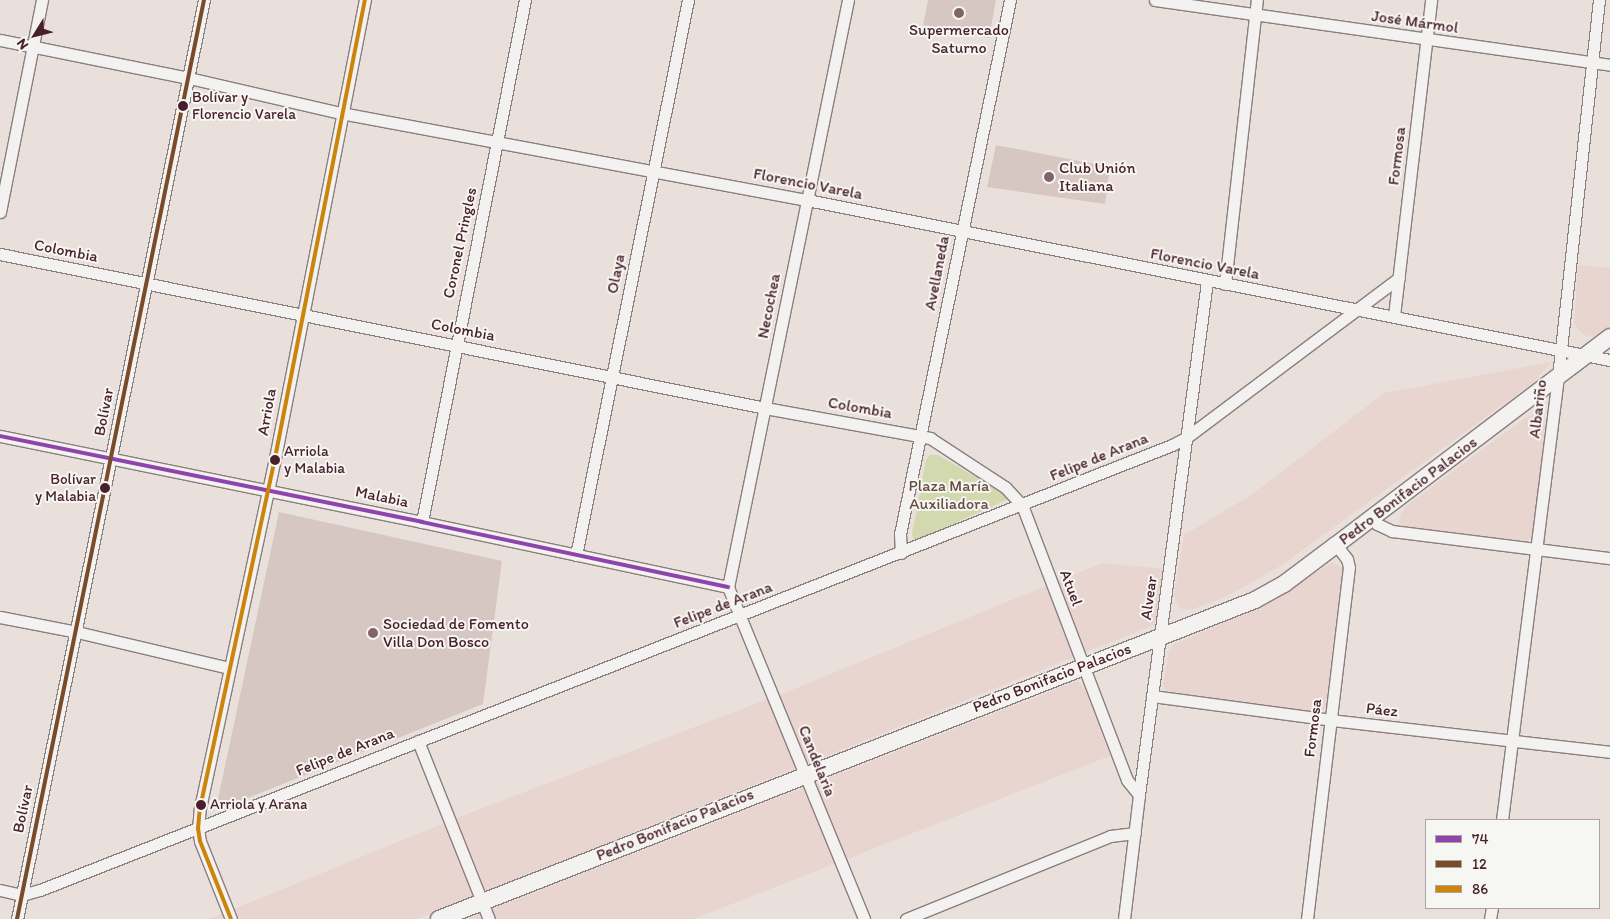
<!DOCTYPE html>
<html>
<head>
<meta charset="utf-8">
<style>
	body { margin:0 }
	#map { position:relative; width:1610px; height:919px; overflow:hidden; background:#e9e0dc; font-family:Itim,sans-serif }
	div>[style] { position:absolute }
	.built>* { inset:0; background:#e9d5cf }
	.green>* { inset:0; background:#d2d9ae }
	.building>* { inset:0; background:#d6c7c3 }
	.roads { filter:drop-shadow(1px 0 #8a7e7e) drop-shadow(-1px 0 #8a7e7e) drop-shadow(0 1px #8a7e7e) drop-shadow(0 -1px #8a7e7e) }
	.street>* { height:11px; margin:-5.5px; padding:0 5.5px; transform-origin:5.5px; border-radius:5.5px; background:#f3f2f0 }
	.secondary>* { height:16px; margin:-8px; padding:0 8px; transform-origin:8px; border-radius:8px; background:#f3f2f0 }
	.bus-1>* { height:4px; margin:-2px; padding:0 2px; transform-origin:2px; border-radius:2px; background:#8e44ad }
	.bus-2>* { height:4px; margin:-2px; padding:0 2px; transform-origin:2px; border-radius:2px; background:#7a4b2a }
	.bus-3>* { height:4px; margin:-2px; padding:0 2px; transform-origin:2px; border-radius:2px; background:#cc840b }
	.dots>* { width:14px; height:14px; translate:-50% -50%; box-sizing:border-box; border:2px solid #f6f6f2; border-radius:50% }
	span { translate:-50% -50%; white-space:nowrap; text-align:center; line-height:1.15; -webkit-text-stroke:4px #f6f6f2; paint-order:stroke }
	.bus-label { font-size:15px; color:#4a1f2b }
	.left { translate:0 -50%; text-align:left }
	.right { translate:-100% -50%; text-align:right }
	.street-label { font-size:16px; color:#4a1f2b }
	.poi-label { font-size:16px; color:#4a1f2b }
	.park-label { font-size:16px; color:#684c42 }
	.legend { position:absolute; left:1425px; top:819px; width:175px; height:90px; box-sizing:border-box; background:#f6f6f2; border:1px solid #b1a0a2; margin:0; padding:6px 9px; list-style:none; font-size:15px; color:#4a1f2b }
	.legend li { display:flex; align-items:center; gap:10px; height:25px }
	.legend b { width:25px; border:1px solid #b1a0a2 }
	.north { position:absolute; left:10px; top:10px; width:50px; height:50px; -webkit-text-stroke:4px #f6f6f2; paint-order:stroke; rotate:234deg; font-size:14px; font-weight:700; line-height:20px; text-align:center; color:#4a1f2b }
	.north::after { content:''; display:block; margin:auto; width:18px; height:22px; background:#4a1f2b; clip-path:polygon(50% 0,100% 100%,50% 72%,0 100%) }
</style>
</head>
<body>
<div id="map">
	<div class="built">
		<div style="clip-path:polygon(1578px 265px,1610px 268px,1610px 326px,1596px 337px,1584px 335px,1574px 324px)"></div>
		<div style="clip-path:polygon(1551px 362px,1533px 383px,1282px 565px,1226px 597px,1193px 609px,1181px 609px,1177px 603px,1174px 594px,1184px 535px,1251px 495px,1384px 393px)"></div>
		<div style="clip-path:polygon(1535px 414px,1543px 419px,1547px 425px,1533px 536px,1528px 540px,1516px 540px,1408px 529px,1401px 526px,1399px 521px,1401px 513px,1406px 506px,1525px 418px)"></div>
		<div style="clip-path:polygon(1333px 562px,1346px 570px,1329px 708px,1312px 714px,1171px 693px,1166px 690px,1163px 685px,1169px 651px,1174px 644px,1259px 608px)"></div>
		<div style="clip-path:polygon(1102px 563px,1166px 569px,1158px 619px,1154px 625px,418px 919px,209px 919px,459px 817px,789px 691px)"></div>
		<div style="clip-path:polygon(1077px 681px,1085px 688px,1110px 756px,694px 919px,466px 919px)"></div>
	</div>
	<div class="green">
		<div style="clip-path:polygon(930px 455px,938px 455px,1002px 492px,1007px 497px,1006px 500px,920px 539px,914px 540px,912px 534px,926px 460px)"></div>
	</div>
	<div class="building">
		<div style="clip-path:polygon(928px 0,996px 0,989px 38px,923px 25px)"></div>
		<div style="clip-path:polygon(996px 145px,1110px 167px,1105px 204px,987px 187px)"></div>
		<div style="clip-path:polygon(279px 512px,502px 561px,483px 704px,228px 806px,218px 799px)"></div>
	</div>
	<div class="roads">
		<div class="street">
			<div style="left:848px;top:0;width:599px;rotate:101.55deg"></div>
			<div style="left:728px;top:587px;width:359px;rotate:67.7deg"></div>
			<div style="left:1155px;top:0;width:460px;rotate:8.1deg"></div>
			<div style="left:0;top:40px;width:193px;rotate:11.4deg"></div>
			<div style="left:189px;top:78px;width:156px;rotate:13deg"></div>
			<div style="left:341px;top:113px;width:474px;rotate:10.6deg"></div>
			<div style="left:807px;top:200px;width:819px;rotate:11.27deg"></div>
			<div style="left:0;top:212px;width:216px;rotate:-78.8deg"></div>
			<div style="left:0;top:254px;width:780px;rotate:11.38deg"></div>
			<div style="left:765px;top:408px;width:168px;rotate:10.3deg"></div>
			<div style="left:930px;top:438px;width:90px;rotate:33.2deg"></div>
			<div style="left:1005px;top:487px;width:25px;rotate:47deg"></div>
			<div style="left:1022px;top:505px;width:294px;rotate:69.1deg"></div>
			<div style="left:1127px;top:780px;width:19px;rotate:51deg"></div>
			<div style="left:1225px;top:284px;width:286px;rotate:-83.6deg"></div>
			<div style="left:1394px;top:316px;width:318px;rotate:-83.3deg"></div>
			<div style="left:0;top:436px;width:431px;rotate:11.5deg"></div>
			<div style="left:422px;top:522px;width:313px;rotate:12deg"></div>
			<div style="left:1373px;top:516px;width:9px;rotate:63deg"></div>
			<div style="left:1377px;top:524px;width:17px;rotate:25deg"></div>
			<div style="left:1392px;top:531px;width:220px;rotate:7.1deg"></div>
			<div style="left:422px;top:522px;width:532px;rotate:-78.84deg"></div>
			<div style="left:901px;top:553px;width:19px;rotate:-93deg"></div>
			<div style="left:900px;top:534px;width:545px;rotate:-78.36deg"></div>
			<div style="left:576px;top:555px;width:566px;rotate:-78.59deg"></div>
			<div style="left:0;top:617px;width:78px;rotate:11deg"></div>
			<div style="left:77px;top:632px;width:156px;rotate:13.3deg"></div>
			<div style="left:1152px;top:696px;width:181px;rotate:7.6deg"></div>
			<div style="left:1331px;top:720px;width:281px;rotate:6.5deg"></div>
			<div style="left:418px;top:741px;width:192px;rotate:68.3deg"></div>
			<div style="left:1502px;top:820px;width:447px;rotate:-82.8deg"></div>
			<div style="left:1558px;top:377px;width:379px;rotate:-83.8deg"></div>
			<div style="left:0;top:890px;width:23px;rotate:13deg"></div>
			<div style="left:22px;top:895px;width:19px;rotate:-16deg"></div>
			<div style="left:40px;top:890px;width:1216px;rotate:-21.46deg"></div>
			<div style="left:1172px;top:445px;width:17px;rotate:-28deg"></div>
			<div style="left:1187px;top:437px;width:265px;rotate:-36.9deg"></div>
			<div style="left:17px;top:919px;width:938px;rotate:-78.5deg"></div>
			<div style="left:231px;top:919px;width:84px;rotate:-111.7deg"></div>
			<div style="left:200px;top:841px;width:12px;rotate:-99deg"></div>
			<div style="left:198px;top:829px;width:21px;rotate:-85deg"></div>
			<div style="left:200px;top:808px;width:358px;rotate:-77.9deg"></div>
			<div style="left:275px;top:458px;width:467px;rotate:-78.9deg"></div>
			<div style="left:906px;top:919px;width:220px;rotate:-22.1deg"></div>
			<div style="left:1110px;top:836px;width:25px;rotate:-7deg"></div>
			<div style="left:1124px;top:919px;width:125px;rotate:-83.1deg"></div>
			<div style="left:1139px;top:795px;width:518px;rotate:-82.46deg"></div>
			<div style="left:1307px;top:919px;width:354px;rotate:-83.2deg"></div>
			<div style="left:1349px;top:567px;width:8px;rotate:-104deg"></div>
			<div style="left:1347px;top:559px;width:18px;rotate:-128deg"></div>
			<div style="left:1490px;top:919px;width:11px;rotate:-80deg"></div>
		</div>
		<div class="secondary">
			<div style="left:439px;top:919px;width:876px;rotate:-21.35deg"></div>
			<div style="left:1255px;top:600px;width:33px;rotate:-29deg"></div>
			<div style="left:1284px;top:584px;width:65px;rotate:-36.9deg"></div>
			<div style="left:1336px;top:545px;width:344px;rotate:-37.2deg"></div>
		</div>
	</div>
	<div class="bus-1">
		<div style="left:0;top:436px;width:431px;rotate:11.5deg"></div>
		<div style="left:422px;top:522px;width:313px;rotate:12deg"></div>
	</div>
	<div class="bus-2">
		<div style="left:17px;top:919px;width:938px;rotate:-78.5deg"></div>
	</div>
	<div class="bus-3">
		<div style="left:231px;top:919px;width:84px;rotate:-111.7deg"></div>
		<div style="left:200px;top:841px;width:12px;rotate:-99deg"></div>
		<div style="left:198px;top:829px;width:21px;rotate:-85deg"></div>
		<div style="left:200px;top:808px;width:358px;rotate:-77.9deg"></div>
		<div style="left:275px;top:458px;width:467px;rotate:-78.9deg"></div>
	</div>
	<div class="dots">
		<div style="left:959px;top:13px;background:#826369"></div>
		<div style="left:183px;top:106px;background:#4a1f2b"></div>
		<div style="left:1049px;top:177px;background:#826369"></div>
		<div style="left:275px;top:460px;background:#4a1f2b"></div>
		<div style="left:105px;top:488px;background:#4a1f2b"></div>
		<div style="left:373px;top:633px;background:#826369"></div>
		<div style="left:201px;top:805px;background:#4a1f2b"></div>
	</div>
	<div class="bus-label">
		<span class="left" style="left:192px;top:106px">Bolívar y<br>Florencio Varela</span>
		<span class="left" style="left:284px;top:460px">Arriola<br>y Malabia</span>
		<span class="right" style="left:96px;top:488px">Bolívar<br>y Malabia</span>
		<span class="left" style="left:210px;top:805px">Arriola y Arana</span>
	</div>
	<div class="street-label">
		<span style="left:1415px;top:22px;rotate:8deg">José Mármol</span>
		<span style="left:1397px;top:156px;rotate:-83deg">Formosa</span>
		<span style="left:808px;top:184px;rotate:11deg">Florencio Varela</span>
		<span style="left:460px;top:243px;rotate:-78deg">Coronel Pringles</span>
		<span style="left:66px;top:251px;rotate:11deg">Colombia</span>
		<span style="left:1205px;top:264px;rotate:11deg">Florencio Varela</span>
		<span style="left:937px;top:273px;rotate:-79deg">Avellaneda</span>
		<span style="left:616px;top:274px;rotate:-79deg">Olaya</span>
		<span style="left:769px;top:306px;rotate:-79deg">Necochea</span>
		<span style="left:463px;top:330px;rotate:11deg">Colombia</span>
		<span style="left:860px;top:408px;rotate:10deg">Colombia</span>
		<span style="left:1538px;top:409px;rotate:-83deg">Albariño</span>
		<span style="left:104px;top:412px;rotate:-79deg">Bolívar</span>
		<span style="left:267px;top:412px;rotate:-80deg">Arriola</span>
		<span style="left:1099px;top:457px;rotate:-22deg">Felipe de Arana</span>
		<span style="left:1408px;top:491px;rotate:-37deg">Pedro Bonifacio Palacios</span>
		<span style="left:382px;top:497px;rotate:12deg">Malabia</span>
		<span style="left:1071px;top:588px;rotate:69deg">Atuel</span>
		<span style="left:1149px;top:598px;rotate:-82deg">Alvear</span>
		<span style="left:723px;top:605px;rotate:-21deg">Felipe de Arana</span>
		<span style="left:1052px;top:678px;rotate:-21deg">Pedro Bonifacio Palacios</span>
		<span style="left:1382px;top:710px;rotate:6deg">Páez</span>
		<span style="left:1313px;top:728px;rotate:-83deg">Formosa</span>
		<span style="left:345px;top:752px;rotate:-22deg">Felipe de Arana</span>
		<span style="left:817px;top:761px;rotate:68deg">Candelaria</span>
		<span style="left:23px;top:809px;rotate:-78deg">Bolívar</span>
		<span style="left:675px;top:825px;rotate:-22deg">Pedro Bonifacio Palacios</span>
	</div>
	<div class="poi-label">
		<span style="left:959px;top:39px">Supermercado<br>Saturno</span>
		<span class="left" style="left:1059px;top:177px">Club Unión<br>Italiana</span>
		<span class="left" style="left:383px;top:633px">Sociedad de Fomento<br>Villa Don Bosco</span>
	</div>
	<div class="park-label">
		<span style="left:949px;top:495px">Plaza María<br>Auxiliadora</span>
	</div>
	<ul class="legend">
	<li><b style="height:6px;background:#8e44ad"></b>74</li>
	<li><b style="height:6px;background:#7a4b2a"></b>12</li>
	<li><b style="height:6px;background:#cc840b"></b>86</li>
	</ul>
	<div class="north">N</div>
</div>
</body>
</html>
